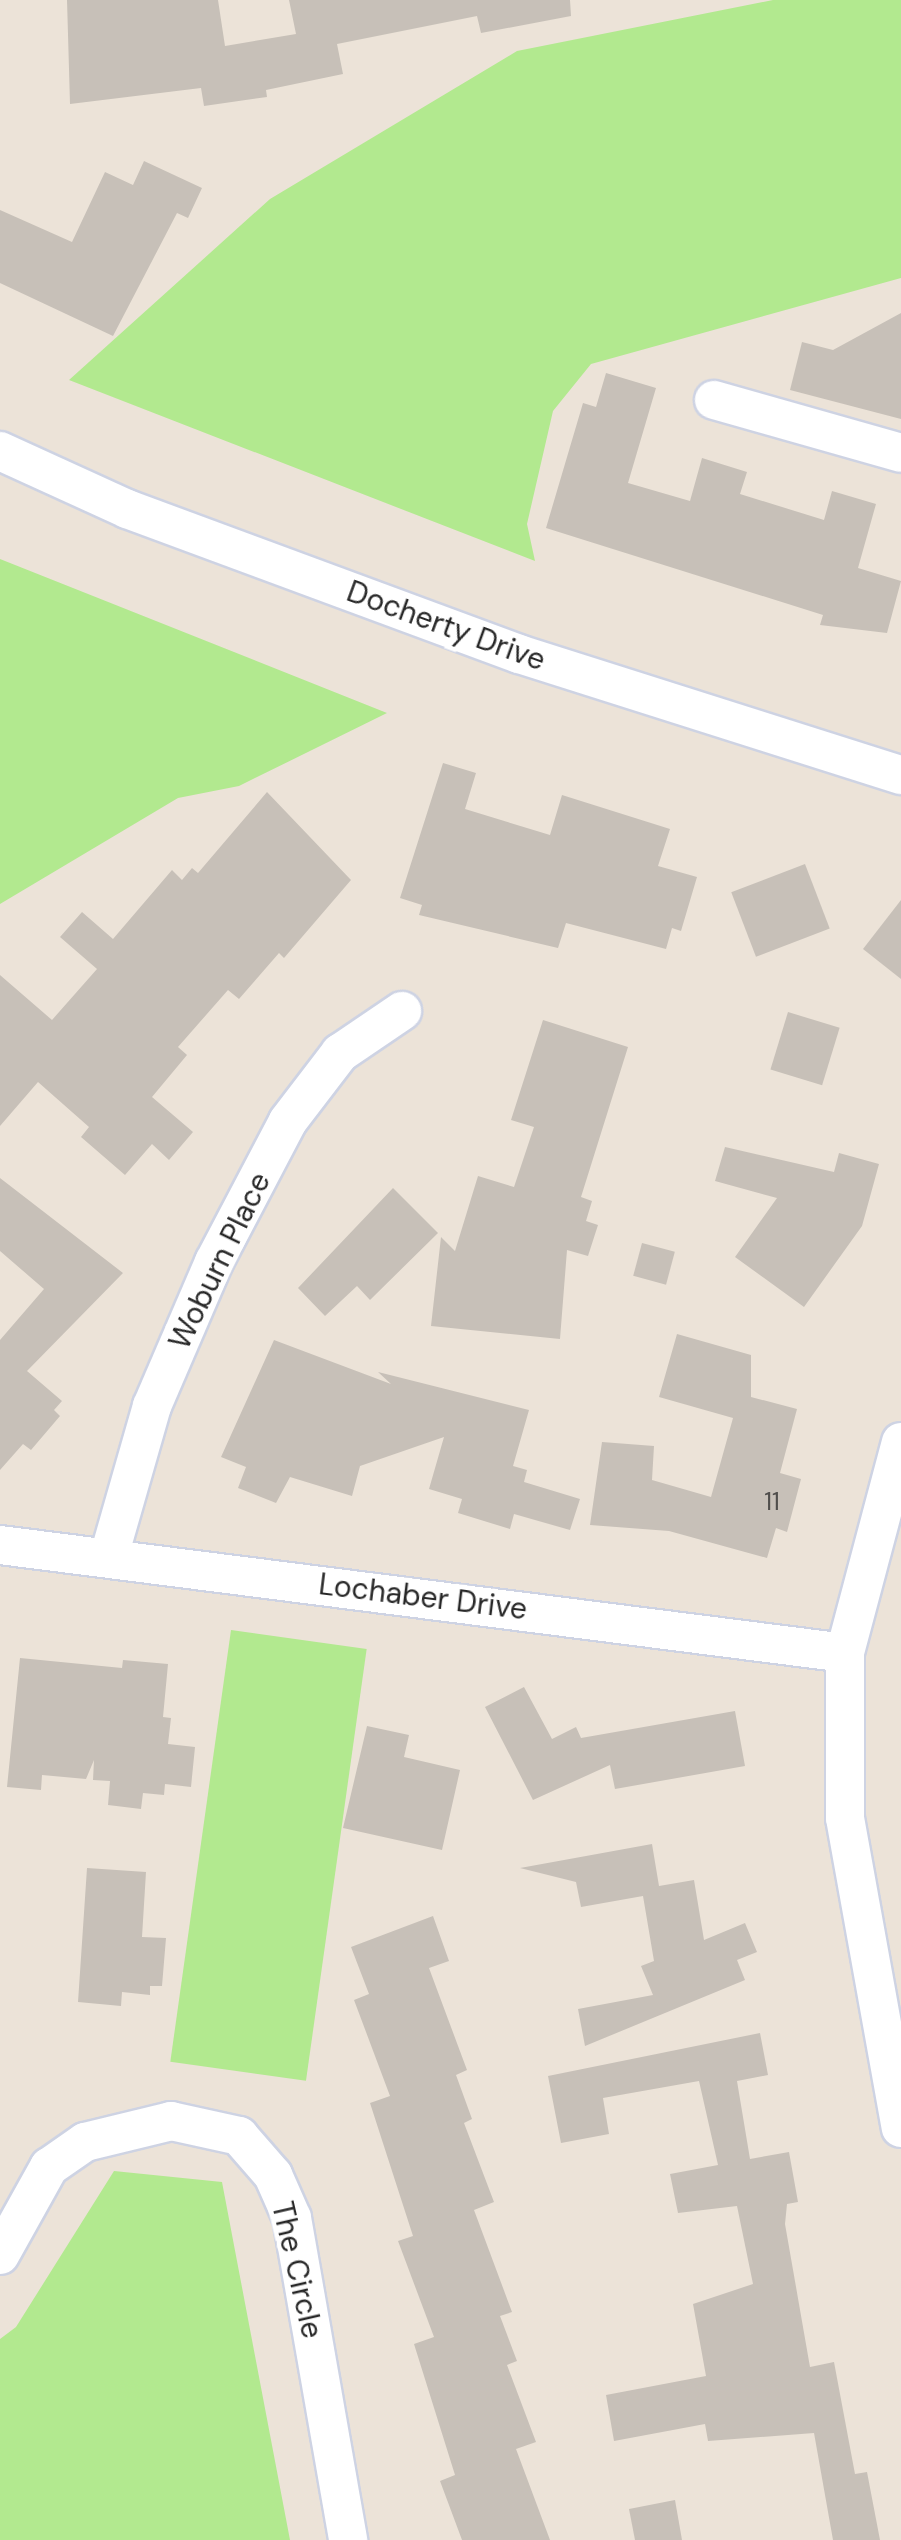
<!DOCTYPE html>
<html>
<head>
<meta charset="utf-8">
<style>
	body { margin:0 }
	#map { position:relative; width:901px; height:2540px; overflow:hidden; background:#ece3d8; font-family:"DM Sans",sans-serif }
	div>[style] { position:absolute }
	.green>* { inset:0; background:#b2e98f; transform-origin:0 0 }
	.building>* { inset:0; background:#c7c0b8; transform-origin:0 0 }
	.roads { filter:drop-shadow(2px 0 #ced3e3) drop-shadow(-2px 0 #ced3e3) drop-shadow(0 2px #ced3e3) drop-shadow(0 -2px #ced3e3) }
	.street>* { height:38px; margin:-19px; padding:0 19px; transform-origin:19px; border-radius:19px; background:#fff }
	span { translate:-50% -50%; white-space:nowrap; text-align:center; line-height:1.15; -webkit-text-stroke:9px #fff; paint-order:stroke }
	.number-label { font-size:25px; color:#504e4c }
	.number-label span { -webkit-text-stroke-width:0 }
	.street-label { font-size:30px; color:#282828 }
</style>
</head>
<body>
<div id="map">
	<div class="green">
		<div style="clip-path:polygon(773px 0,901px 0,901px 278px,591px 364px,553px 411px,527px 524px,535px 561px,69px 380px,270px 199px,517px 51px)"></div>
		<div style="clip-path:polygon(0 559px,387px 713px,239px 786px,178px 798px,0 904px)"></div>
		<div style="left:231px;top:1630px;width:137px;height:436px;rotate:8deg"></div>
		<div style="clip-path:polygon(114px 2171px,222px 2182px,290px 2540px,0 2540px,0 2339px,16px 2327px)"></div>
	</div>
	<div class="building">
		<div style="clip-path:polygon(67px 0,218px 0,225px 46px,296px 34px,289px 0,570px 0,571px 16px,481px 33px,477px 16px,337px 44px,343px 74px,266px 90px,267px 97px,204px 106px,201px 88px,70px 104px)"></div>
		<div style="clip-path:polygon(144px 161px,202px 188px,188px 218px,177px 213px,113px 336px,0 283px,0 210px,72px 242px,105px 172px,133px 185px)"></div>
		<div style="clip-path:polygon(901px 313px,901px 419px,790px 390px,802px 342px,833px 350px)"></div>
		<div style="clip-path:polygon(606px 373px,656px 388px,628px 483px,690px 501px,702px 458px,747px 472px,740px 494px,824px 520px,832px 491px,876px 504px,858px 568px,901px 581px,887px 633px,820px 625px,823px 615px,546px 528px,583px 403px,596px 407px)"></div>
		<div style="clip-path:polygon(443px 763px,476px 773px,465px 809px,550px 835px,562px 795px,670px 829px,658px 866px,697px 877px,681px 931px,672px 928px,666px 949px,566px 923px,558px 948px,419px 915px,422px 905px,400px 898px)"></div>
		<div style="clip-path:polygon(267px 792px,351px 880px,284px 958px,279px 953px,239px 999px,228px 990px,178px 1047px,187px 1055px,152px 1097px,193px 1132px,169px 1160px,152px 1144px,125px 1175px,81px 1137px,89px 1127px,38px 1082px,0 1126px,0 975px,52px 1020px,97px 969px,60px 937px,82px 912px,113px 939px,172px 870px,182px 880px,192px 868px,198px 873px)"></div>
		<div style="left:805px;top:864px;width:69px;height:79px;rotate:69deg"></div>
		<div style="clip-path:polygon(901px 900px,901px 979px,863px 949px)"></div>
		<div style="left:788px;top:1012px;width:54px;height:60px;rotate:17deg"></div>
		<div style="clip-path:polygon(543px 1020px,628px 1047px,581px 1197px,592px 1201px,586px 1221px,598px 1225px,588px 1256px,567px 1250px,560px 1339px,431px 1326px,441px 1237px,455px 1251px,478px 1176px,514px 1187px,534px 1127px,511px 1120px)"></div>
		<div style="clip-path:polygon(725px 1147px,834px 1172px,839px 1153px,879px 1164px,862px 1226px,804px 1307px,735px 1257px,777px 1198px,715px 1181px)"></div>
		<div style="clip-path:polygon(0 1178px,123px 1273px,27px 1371px,62px 1401px,54px 1410px,60px 1416px,31px 1450px,23px 1444px,0 1470px,0 1340px,44px 1289px,0 1251px)"></div>
		<div style="clip-path:polygon(393px 1188px,438px 1233px,370px 1300px,357px 1286px,325px 1316px,298px 1288px)"></div>
		<div style="left:642px;top:1243px;width:34px;height:34px;rotate:15deg"></div>
		<div style="clip-path:polygon(677px 1334px,751px 1355px,751px 1397px,797px 1409px,780px 1473px,801px 1479px,787px 1532px,776px 1528px,767px 1558px,669px 1531px,590px 1525px,602px 1442px,654px 1446px,652px 1480px,711px 1497px,733px 1418px,659px 1397px)"></div>
		<div style="clip-path:polygon(274px 1340px,391px 1384px,378px 1372px,529px 1410px,513px 1466px,527px 1470px,524px 1482px,580px 1499px,570px 1530px,514px 1514px,510px 1529px,458px 1513px,462px 1499px,429px 1489px,444px 1437px,360px 1466px,352px 1496px,290px 1477px,276px 1503px,238px 1488px,246px 1467px,221px 1457px)"></div>
		<div style="clip-path:polygon(20px 1658px,122px 1668px,123px 1660px,168px 1664px,163px 1717px,171px 1718px,168px 1744px,195px 1747px,191px 1787px,165px 1784px,164px 1795px,143px 1793px,141px 1809px,108px 1805px,110px 1781px,93px 1780px,94px 1760px,86px 1779px,42px 1775px,41px 1790px,7px 1787px)"></div>
		<div style="clip-path:polygon(524px 1687px,552px 1739px,576px 1727px,581px 1738px,735px 1711px,745px 1766px,615px 1789px,610px 1765px,533px 1800px,485px 1707px)"></div>
		<div style="clip-path:polygon(367px 1726px,409px 1735px,404px 1757px,460px 1770px,442px 1850px,343px 1828px)"></div>
		<div style="clip-path:polygon(652px 1844px,659px 1886px,694px 1880px,704px 1940px,745px 1923px,757px 1952px,737px 1960px,745px 1980px,585px 2046px,578px 2009px,653px 1995px,641px 1966px,654px 1961px,643px 1896px,581px 1907px,576px 1882px,520px 1868px)"></div>
		<div style="clip-path:polygon(87px 1868px,146px 1872px,142px 1937px,166px 1938px,162px 1986px,150px 1986px,150px 1995px,122px 1992px,121px 2006px,78px 2002px)"></div>
		<div style="clip-path:polygon(433px 1916px,449px 1961px,429px 1968px,467px 2070px,456px 2075px,472px 2119px,464px 2123px,494px 2202px,474px 2210px,512px 2312px,500px 2316px,517px 2361px,507px 2365px,536px 2442px,516px 2449px,550px 2540px,462px 2540px,440px 2481px,455px 2475px,414px 2344px,434px 2337px,398px 2241px,413px 2236px,370px 2103px,390px 2096px,354px 2000px,369px 1994px,351px 1947px)"></div>
		<div style="clip-path:polygon(760px 2033px,768px 2075px,737px 2081px,750px 2159px,789px 2152px,798px 2202px,787px 2204px,785px 2224px,810px 2367px,834px 2362px,855px 2474px,867px 2472px,880px 2540px,833px 2540px,814px 2433px,708px 2441px,705px 2424px,614px 2441px,606px 2395px,706px 2376px,693px 2304px,753px 2284px,737px 2206px,678px 2213px,670px 2174px,718px 2165px,699px 2081px,603px 2098px,609px 2134px,561px 2143px,548px 2076px)"></div>
		<div style="clip-path:polygon(675px 2500px,682px 2540px,635px 2540px,629px 2509px)"></div>
	</div>
	<div class="roads">
		<div class="street">
			<div style="left:714px;top:400px;width:194px;rotate:15.8deg"></div>
			<div style="left:0;top:451px;width:140px;rotate:24.5deg"></div>
			<div style="left:127px;top:509px;width:418px;rotate:20.3deg"></div>
			<div style="left:519px;top:654px;width:401px;rotate:17.6deg"></div>
			<div style="left:901px;top:1442px;width:218px;rotate:104.9deg"></div>
			<div style="left:845px;top:1653px;width:165px;rotate:90deg"></div>
			<div style="left:845px;top:1818px;width:315px;rotate:79.8deg"></div>
			<div style="left:0;top:1545px;width:852px;rotate:7.28deg"></div>
			<div style="left:109px;top:1556px;width:156px;rotate:-74deg"></div>
			<div style="left:152px;top:1406px;width:157px;rotate:-66.7deg"></div>
			<div style="left:214px;top:1262px;width:159px;rotate:-62.3deg"></div>
			<div style="left:288px;top:1121px;width:86px;rotate:-52.6deg"></div>
			<div style="left:340px;top:1053px;width:75px;rotate:-34.1deg"></div>
			<div style="left:0;top:2255px;width:101px;rotate:-60.9deg"></div>
			<div style="left:49px;top:2167px;width:44px;rotate:-34.8deg"></div>
			<div style="left:85px;top:2142px;width:89px;rotate:-13.7deg"></div>
			<div style="left:171px;top:2121px;width:70px;rotate:12.4deg"></div>
			<div style="left:239px;top:2136px;width:52px;rotate:48.9deg"></div>
			<div style="left:273px;top:2175px;width:47px;rotate:66.2deg"></div>
			<div style="left:292px;top:2218px;width:327px;rotate:80.1deg"></div>
		</div>
	</div>
	<div class="number-label">
		<span style="left:772px;top:1502px">11</span>
	</div>
	<div class="street-label">
		<span style="left:446px;top:626px;rotate:20deg">Docherty Drive</span>
		<span style="left:220px;top:1261px;rotate:-64deg">Woburn Place</span>
		<span style="left:423px;top:1597px;rotate:7deg">Lochaber Drive</span>
		<span style="left:297px;top:2270px;rotate:77deg">The Circle</span>
	</div>
</div>
</body>
</html>
